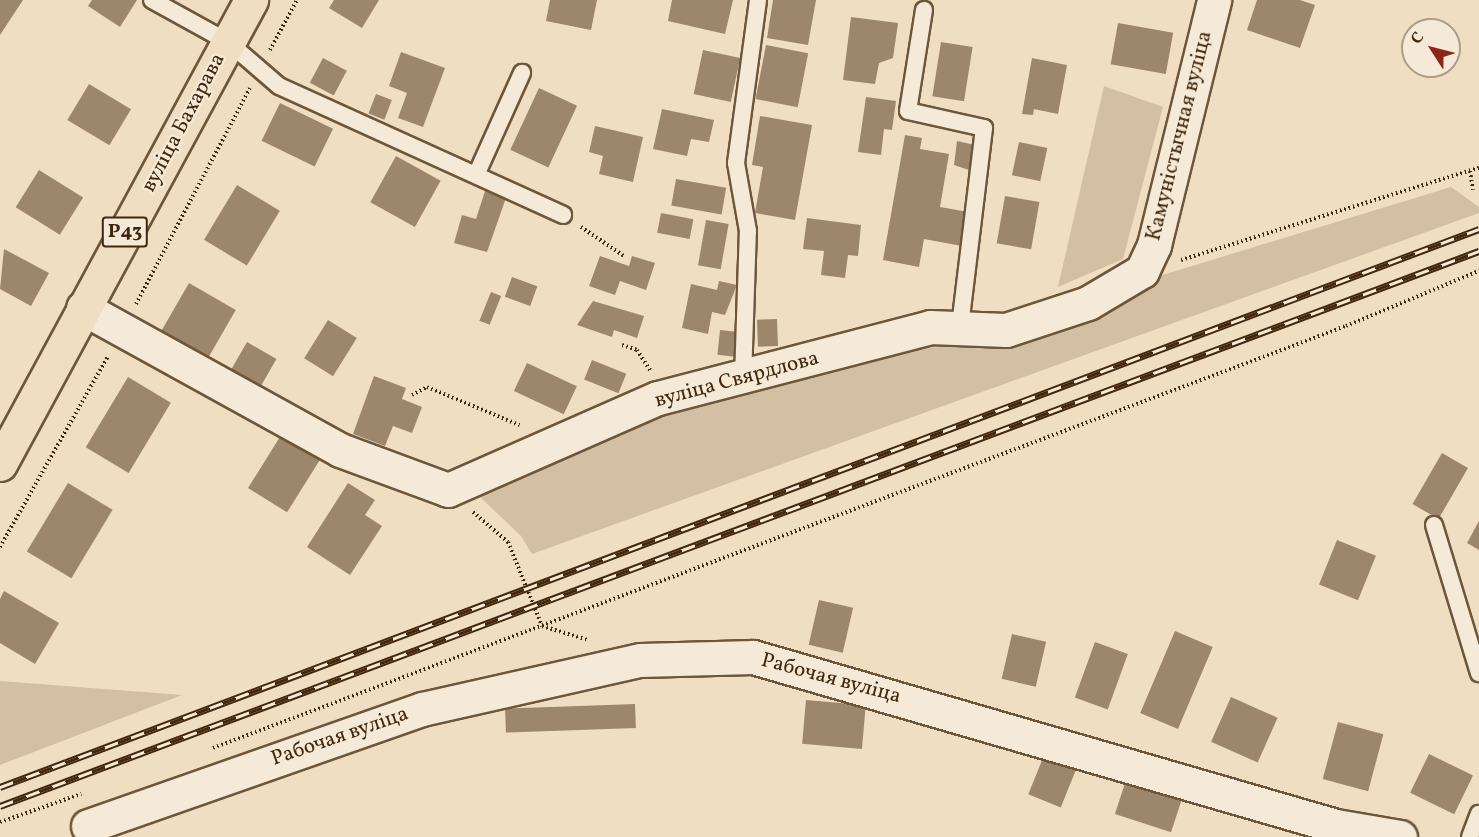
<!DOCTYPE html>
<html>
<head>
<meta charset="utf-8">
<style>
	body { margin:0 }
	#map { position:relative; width:1479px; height:837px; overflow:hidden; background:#f0dec3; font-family:Vollkorn,serif }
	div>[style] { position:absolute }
	.green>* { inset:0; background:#d2bfa4 }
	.building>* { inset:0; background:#9c876c; transform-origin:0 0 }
	.path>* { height:4px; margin-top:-2px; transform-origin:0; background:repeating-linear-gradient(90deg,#41280d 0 1.5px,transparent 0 4.5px) }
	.roads { filter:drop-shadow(2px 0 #6d563a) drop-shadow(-2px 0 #6d563a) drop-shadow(0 2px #6d563a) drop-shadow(0 -2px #6d563a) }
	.lane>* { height:16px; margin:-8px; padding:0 8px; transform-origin:8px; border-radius:8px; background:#f5ead8 }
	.street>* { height:33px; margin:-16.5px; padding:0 16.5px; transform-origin:16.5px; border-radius:16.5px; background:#f5ead8 }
	.primary>* { height:33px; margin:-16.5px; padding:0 16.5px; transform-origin:16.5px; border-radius:16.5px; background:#f0dec3 }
	.rail>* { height:7px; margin-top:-3.5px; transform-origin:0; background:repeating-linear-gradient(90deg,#f5ead8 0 14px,#41280d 0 28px); box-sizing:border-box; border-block:2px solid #41280d }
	span { translate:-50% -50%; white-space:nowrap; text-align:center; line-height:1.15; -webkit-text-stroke:4.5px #f5ead8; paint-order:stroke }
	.shield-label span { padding:2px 4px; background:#f5ead8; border:2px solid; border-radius:4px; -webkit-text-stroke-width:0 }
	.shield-label { font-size:20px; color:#41280d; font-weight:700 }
	.street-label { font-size:21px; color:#41280d }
	.north { position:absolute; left:1401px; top:18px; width:60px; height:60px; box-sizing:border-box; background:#f5ead8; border:2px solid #ad9c87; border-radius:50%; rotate:306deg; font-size:16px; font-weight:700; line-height:24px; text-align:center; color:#41280d }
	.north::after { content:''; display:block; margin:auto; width:21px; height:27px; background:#8f2418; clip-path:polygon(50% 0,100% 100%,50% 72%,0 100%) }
</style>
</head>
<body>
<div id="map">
	<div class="green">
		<div style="clip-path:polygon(1104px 86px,1163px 107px,1123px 259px,1058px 287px)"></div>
		<div style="clip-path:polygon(1451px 187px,1479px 207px,1479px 213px,532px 554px,521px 536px,478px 495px,667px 412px,928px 348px,999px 340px,1156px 277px)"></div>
		<div style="clip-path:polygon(0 681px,182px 695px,0 765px)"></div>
	</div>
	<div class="building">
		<div style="clip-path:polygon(0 0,23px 0,0 35px)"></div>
		<div style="clip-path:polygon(92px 0,137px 0,120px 27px,88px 6px)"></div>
		<div style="clip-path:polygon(334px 0,379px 0,362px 28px,329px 8px)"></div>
		<div style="clip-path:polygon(550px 0,597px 0,591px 30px,546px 21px)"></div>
		<div style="clip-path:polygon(672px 0,733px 0,725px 34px,668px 21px)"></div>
		<div style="clip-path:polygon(773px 0,816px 0,808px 45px,767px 38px)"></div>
		<div style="clip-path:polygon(1257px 0,1300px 0,1315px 5px,1300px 48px,1247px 30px)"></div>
		<div style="clip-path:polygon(851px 17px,898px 23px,893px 58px,879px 63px,875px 84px,843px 80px)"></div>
		<div style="left:1118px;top:23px;width:56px;height:42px;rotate:10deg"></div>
		<div style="left:941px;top:42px;width:32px;height:55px;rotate:9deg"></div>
		<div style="left:766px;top:45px;width:43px;height:55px;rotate:11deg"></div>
		<div style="left:703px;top:50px;width:38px;height:45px;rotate:12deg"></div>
		<div style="clip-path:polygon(401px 52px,445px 68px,423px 127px,398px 118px,407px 93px,389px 86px)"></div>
		<div style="left:323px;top:58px;width:27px;height:28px;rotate:28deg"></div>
		<div style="clip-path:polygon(1032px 58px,1067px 65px,1058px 114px,1034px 109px,1033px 115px,1022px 114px)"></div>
		<div style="left:89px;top:84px;width:49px;height:42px;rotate:31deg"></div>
		<div style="left:539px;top:88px;width:42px;height:68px;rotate:25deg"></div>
		<div style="left:376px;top:94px;width:17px;height:21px;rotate:21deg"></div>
		<div style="clip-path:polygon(866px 97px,896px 101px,892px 130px,884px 129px,881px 155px,858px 152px)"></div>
		<div style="left:280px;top:103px;width:59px;height:42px;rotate:26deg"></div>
		<div style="clip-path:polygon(662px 109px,714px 120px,709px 142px,691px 139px,687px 156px,653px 149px)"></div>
		<div style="clip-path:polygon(760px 116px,812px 125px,795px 220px,755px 213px,763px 167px,752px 165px)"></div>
		<div style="clip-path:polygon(595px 126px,643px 137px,633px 182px,599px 174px,603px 156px,589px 152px)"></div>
		<div style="clip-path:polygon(905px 135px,922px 138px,920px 149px,949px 154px,940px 207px,968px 212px,962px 246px,924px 239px,919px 267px,883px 260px)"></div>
		<div style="clip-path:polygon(957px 141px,975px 145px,972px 171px,954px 165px)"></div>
		<div style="left:1019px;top:142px;width:29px;height:34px;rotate:12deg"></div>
		<div style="left:396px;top:156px;width:51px;height:53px;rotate:29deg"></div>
		<div style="left:39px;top:170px;width:52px;height:44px;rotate:32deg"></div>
		<div style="left:676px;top:179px;width:51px;height:27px;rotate:10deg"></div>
		<div style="left:237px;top:185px;width:50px;height:64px;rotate:31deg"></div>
		<div style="clip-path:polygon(486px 188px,507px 195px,487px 252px,454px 243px,462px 215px,476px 219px)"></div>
		<div style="left:1005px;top:196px;width:35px;height:48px;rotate:10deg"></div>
		<div style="left:661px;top:213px;width:33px;height:20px;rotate:11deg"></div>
		<div style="clip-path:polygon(807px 218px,861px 225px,858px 256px,848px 255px,845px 278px,821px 275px,824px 251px,803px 249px)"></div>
		<div style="left:706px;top:220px;width:23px;height:46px;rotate:10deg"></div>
		<div style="clip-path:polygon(4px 249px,49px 273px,31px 306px,0 289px)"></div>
		<div style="clip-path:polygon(600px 256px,629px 266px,632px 256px,655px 263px,646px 290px,620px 281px,615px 295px,589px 286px)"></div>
		<div style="left:512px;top:277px;width:27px;height:21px;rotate:20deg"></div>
		<div style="clip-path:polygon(719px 281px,737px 285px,725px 315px,712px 312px,708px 334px,682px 328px,691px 284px,717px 290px)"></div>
		<div style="left:189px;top:283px;width:54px;height:56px;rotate:30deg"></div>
		<div style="left:491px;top:292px;width:11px;height:31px;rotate:22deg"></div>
		<div style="clip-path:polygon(593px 301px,644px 316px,637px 338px,614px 330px,612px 337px,577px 325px)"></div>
		<div style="left:777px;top:319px;width:27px;height:20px;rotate:88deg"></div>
		<div style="left:328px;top:320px;width:34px;height:45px;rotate:32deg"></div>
		<div style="left:720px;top:330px;width:18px;height:25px;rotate:6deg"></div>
		<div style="left:247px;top:342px;width:34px;height:40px;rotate:30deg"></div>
		<div style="left:592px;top:360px;width:37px;height:21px;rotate:22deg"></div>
		<div style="left:527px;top:363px;width:55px;height:31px;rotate:25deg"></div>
		<div style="clip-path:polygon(374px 376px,406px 388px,402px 399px,422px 407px,412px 433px,393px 426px,385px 446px,353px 434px)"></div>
		<div style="left:128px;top:377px;width:50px;height:82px;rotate:31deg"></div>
		<div style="left:283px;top:432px;width:46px;height:66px;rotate:32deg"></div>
		<div style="left:1442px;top:453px;width:30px;height:59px;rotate:30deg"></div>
		<div style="left:68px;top:483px;width:52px;height:80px;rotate:31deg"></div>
		<div style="clip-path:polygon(348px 483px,375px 500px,365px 515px,382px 526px,350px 575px,307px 547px)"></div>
		<div style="clip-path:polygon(1479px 521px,1479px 550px,1467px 543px)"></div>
		<div style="left:1337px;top:540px;width:42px;height:48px;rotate:22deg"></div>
		<div style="clip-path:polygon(4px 591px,59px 623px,35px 664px,0 643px,0 599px)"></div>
		<div style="left:819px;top:600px;width:35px;height:46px;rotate:13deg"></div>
		<div style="left:1175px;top:631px;width:41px;height:89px;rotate:23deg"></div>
		<div style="left:1012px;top:634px;width:35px;height:46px;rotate:13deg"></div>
		<div style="left:1095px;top:642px;width:35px;height:59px;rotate:20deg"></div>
		<div style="left:1231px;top:697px;width:51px;height:49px;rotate:24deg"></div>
		<div style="left:806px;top:700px;width:60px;height:44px;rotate:5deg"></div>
		<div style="left:635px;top:704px;width:24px;height:130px;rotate:88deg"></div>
		<div style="left:1338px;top:722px;width:47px;height:59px;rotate:15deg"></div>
		<div style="left:1047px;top:748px;width:35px;height:50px;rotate:22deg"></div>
		<div style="left:1429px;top:754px;width:49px;height:43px;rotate:26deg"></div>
		<div style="left:1127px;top:777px;width:59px;height:39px;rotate:18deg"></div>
	</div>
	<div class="path">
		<div style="left:270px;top:50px;width:57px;rotate:-61.6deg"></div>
		<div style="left:1470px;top:171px;width:19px;rotate:81deg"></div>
		<div style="left:581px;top:227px;width:52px;rotate:34deg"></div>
		<div style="left:1181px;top:260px;width:312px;rotate:-17.2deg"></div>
		<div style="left:136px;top:304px;width:244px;rotate:-62.2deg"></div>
		<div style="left:622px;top:345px;width:16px;rotate:18deg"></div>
		<div style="left:637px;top:350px;width:24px;rotate:57deg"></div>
		<div style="left:412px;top:395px;width:17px;rotate:-28deg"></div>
		<div style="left:427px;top:387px;width:100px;rotate:22.4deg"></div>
		<div style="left:473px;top:512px;width:46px;rotate:40.6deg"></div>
		<div style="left:508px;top:542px;width:91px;rotate:68deg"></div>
		<div style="left:542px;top:626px;width:48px;rotate:16.9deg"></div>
		<div style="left:0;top:547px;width:219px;rotate:-60.5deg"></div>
		<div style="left:213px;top:748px;width:1209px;rotate:-20.43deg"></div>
		<div style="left:1346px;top:326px;width:144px;rotate:-22.5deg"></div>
		<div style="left:0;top:822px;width:86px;rotate:-19.1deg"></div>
	</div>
	<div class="roads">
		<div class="lane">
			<div style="left:152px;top:0;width:87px;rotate:28.9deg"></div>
			<div style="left:228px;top:42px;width:67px;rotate:40.8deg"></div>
			<div style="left:279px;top:86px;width:312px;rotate:24.4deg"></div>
			<div style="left:924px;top:10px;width:102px;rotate:99deg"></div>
			<div style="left:908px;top:111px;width:78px;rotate:12.6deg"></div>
			<div style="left:984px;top:128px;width:199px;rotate:96.9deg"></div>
			<div style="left:477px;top:173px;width:110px;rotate:-65.8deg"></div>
			<div style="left:743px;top:379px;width:148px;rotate:-88.1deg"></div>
			<div style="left:748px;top:231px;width:69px;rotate:-100deg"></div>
			<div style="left:736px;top:163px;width:164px;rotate:-82.3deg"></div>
			<div style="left:1434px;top:525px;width:155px;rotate:73.1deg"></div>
			<div style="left:1470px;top:837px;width:25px;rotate:-69deg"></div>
		</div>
		<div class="street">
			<div style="left:83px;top:308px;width:294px;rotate:28.9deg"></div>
			<div style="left:340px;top:450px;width:115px;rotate:20.3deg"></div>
			<div style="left:448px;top:490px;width:229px;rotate:-23.7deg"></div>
			<div style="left:658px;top:398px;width:281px;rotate:-14.6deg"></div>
			<div style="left:930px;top:327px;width:76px;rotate:2.3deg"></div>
			<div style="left:1006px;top:330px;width:86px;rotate:-18.2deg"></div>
			<div style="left:1088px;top:303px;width:63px;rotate:-30.7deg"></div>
			<div style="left:1142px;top:271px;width:29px;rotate:-65deg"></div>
			<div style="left:1154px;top:245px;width:252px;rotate:-76.2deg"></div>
			<div style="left:88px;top:826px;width:354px;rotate:-19.3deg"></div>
			<div style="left:422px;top:709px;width:223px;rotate:-12.7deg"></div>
			<div style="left:640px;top:660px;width:113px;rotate:-1.5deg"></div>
			<div style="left:753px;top:657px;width:607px;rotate:16.17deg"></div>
			<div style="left:1336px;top:826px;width:65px;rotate:9.8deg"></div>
		</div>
		<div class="primary">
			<div style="left:0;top:464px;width:528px;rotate:-61.59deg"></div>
		</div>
	</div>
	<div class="rail">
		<div style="left:0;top:787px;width:1581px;rotate:-20.67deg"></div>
		<div style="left:0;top:806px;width:1580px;rotate:-20.57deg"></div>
	</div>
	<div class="shield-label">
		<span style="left:125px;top:232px">Р43</span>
	</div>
	<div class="street-label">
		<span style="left:184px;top:123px;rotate:-62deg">вуліца Бахарава</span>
		<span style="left:1180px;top:136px;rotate:-76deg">Камуністычная вуліца</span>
		<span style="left:737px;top:380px;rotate:-15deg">вуліца Свярдлова</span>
		<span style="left:831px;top:679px;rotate:15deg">Рабочая вуліца</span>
		<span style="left:340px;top:737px;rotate:-19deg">Рабочая вуліца</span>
	</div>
	<div class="north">С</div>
</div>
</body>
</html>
